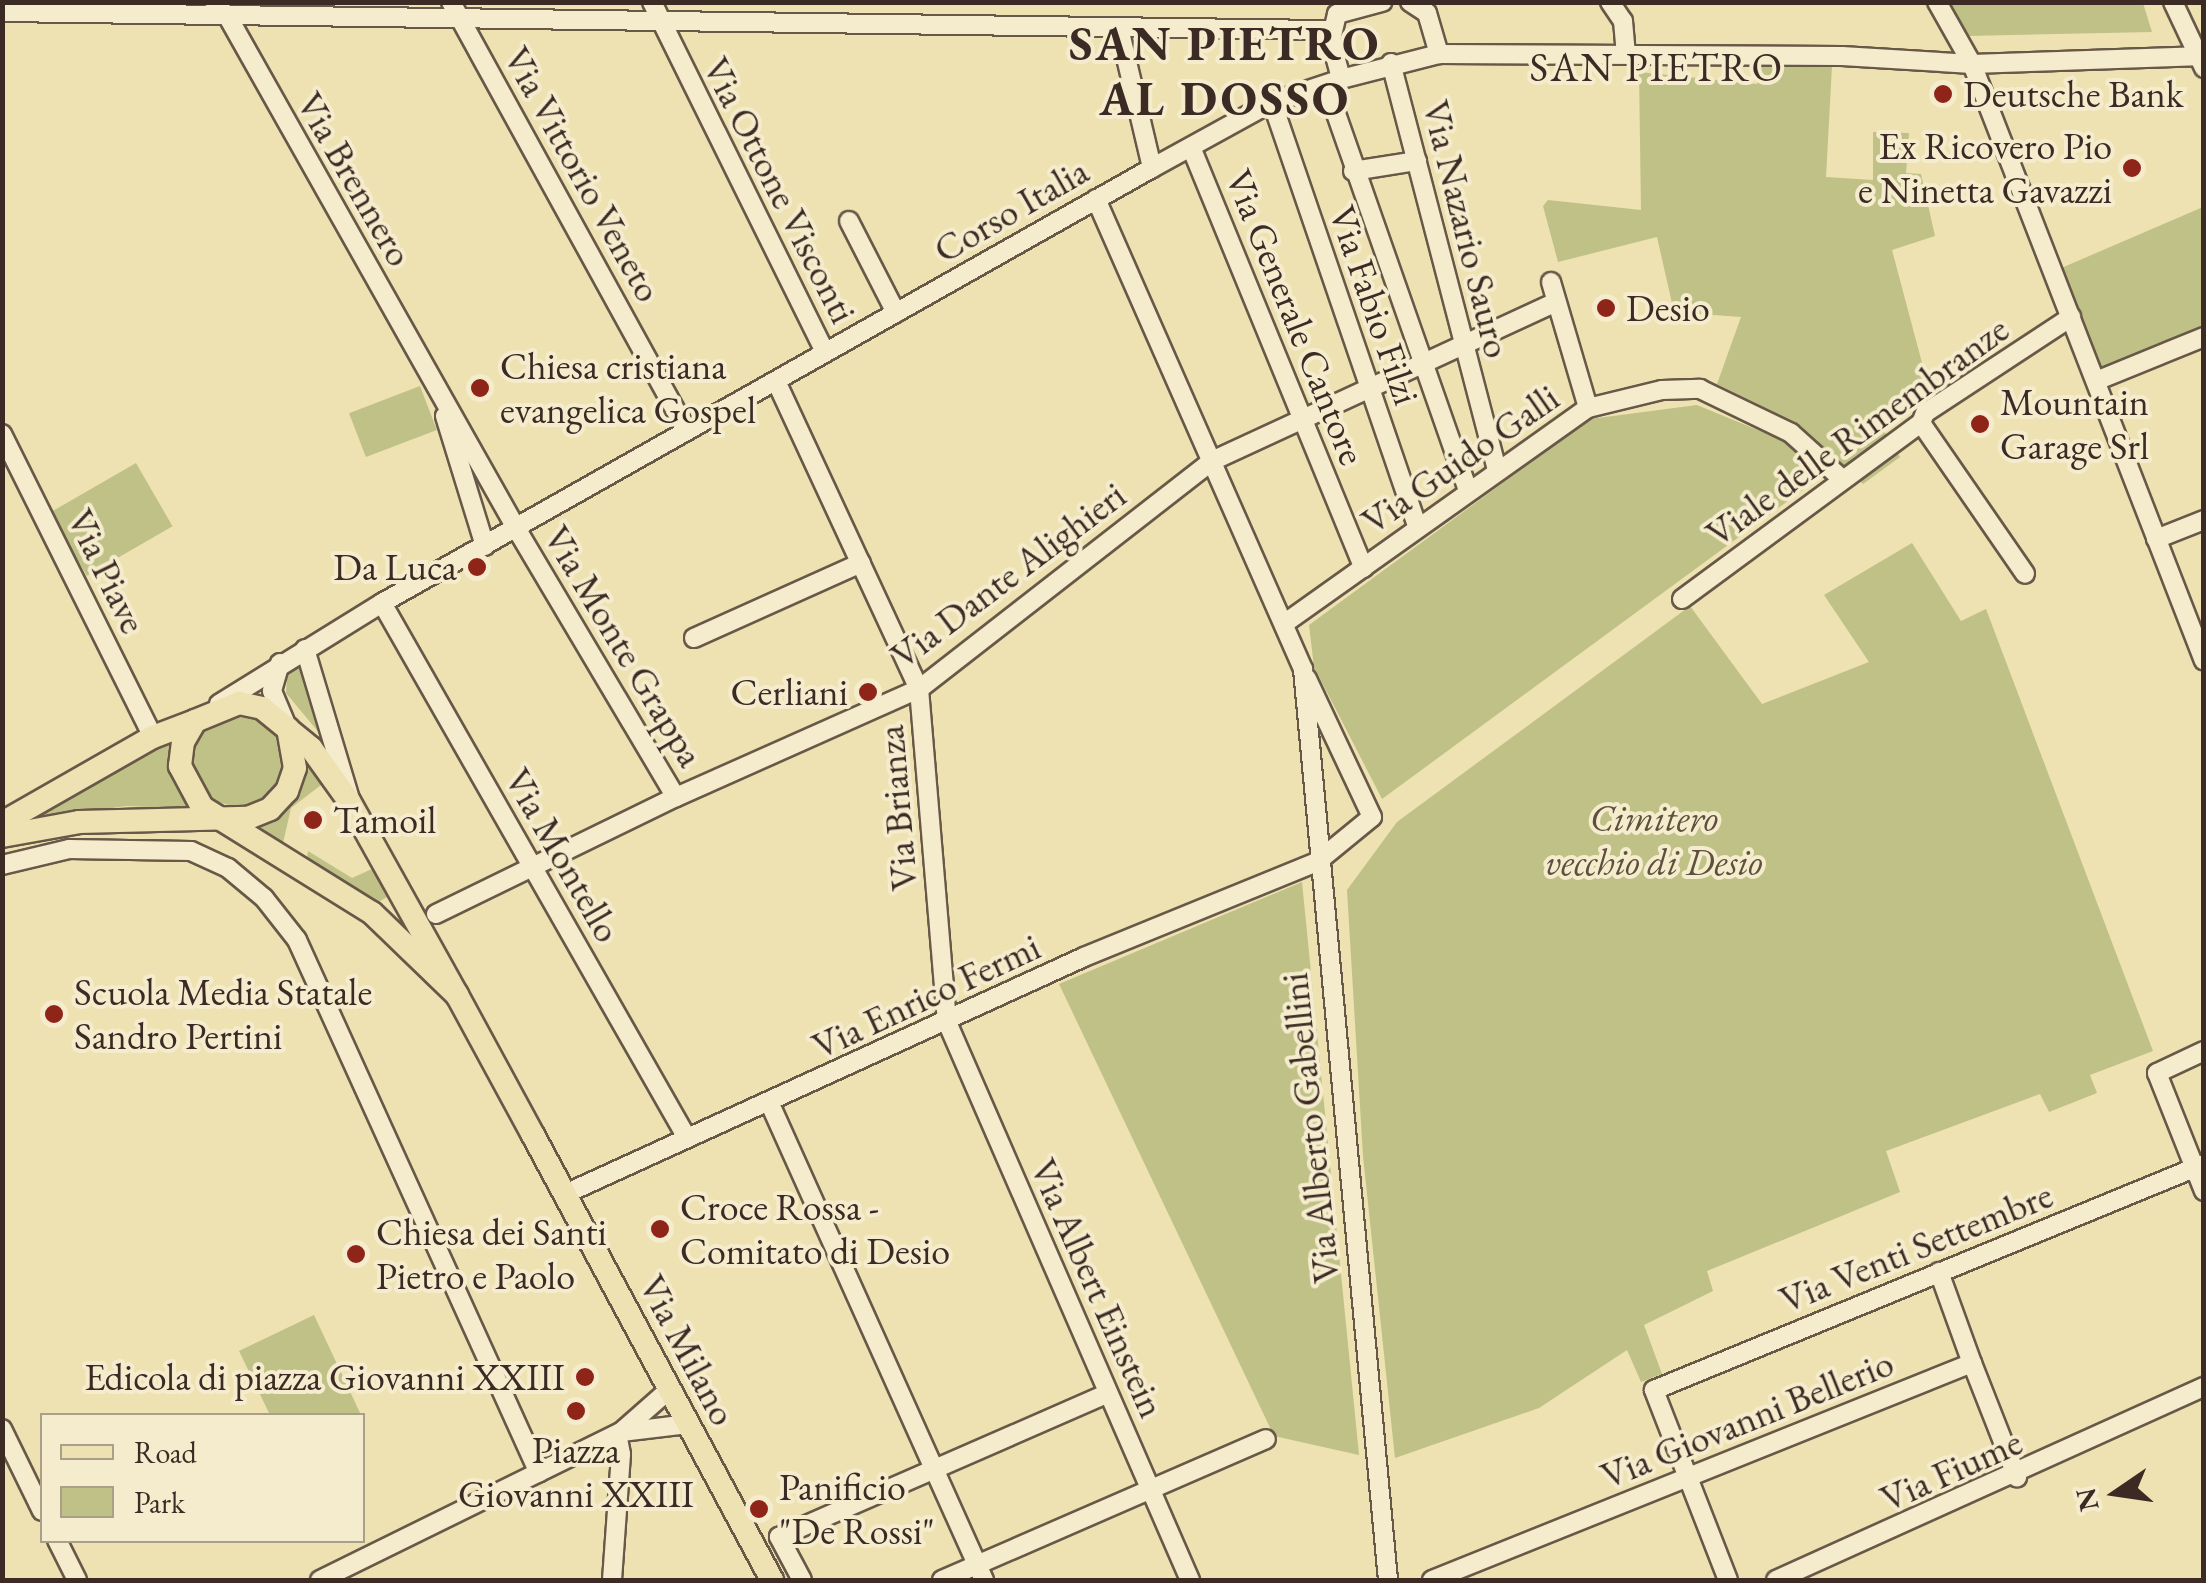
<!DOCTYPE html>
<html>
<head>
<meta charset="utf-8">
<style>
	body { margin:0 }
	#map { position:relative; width:2206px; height:1583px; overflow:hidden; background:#eee1b2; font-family:"EB Garamond",serif }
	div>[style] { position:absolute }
	.green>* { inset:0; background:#bfc187; transform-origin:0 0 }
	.round { border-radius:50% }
	.roads { filter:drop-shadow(2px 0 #685848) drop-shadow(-2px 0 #685848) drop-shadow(0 2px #685848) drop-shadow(0 -2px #685848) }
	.minor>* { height:18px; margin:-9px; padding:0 9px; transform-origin:9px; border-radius:9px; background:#f4eccd }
	.major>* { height:22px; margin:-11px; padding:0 11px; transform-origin:11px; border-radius:11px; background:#eee1b2 }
	.dots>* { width:28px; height:28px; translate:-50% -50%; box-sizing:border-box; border:5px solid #f4eccd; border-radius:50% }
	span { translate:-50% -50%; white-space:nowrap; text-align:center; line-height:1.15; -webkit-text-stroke:8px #f4eccd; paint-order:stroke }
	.poi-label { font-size:38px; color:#3c2b24 }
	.left { translate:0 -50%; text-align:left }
	.right { translate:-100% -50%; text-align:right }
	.street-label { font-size:38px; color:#3c2b24 }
	.park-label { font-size:38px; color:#5d503d; font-style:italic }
	.neighbourhood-label { font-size:40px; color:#3c2b24; letter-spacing:2.5px }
	.district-label { font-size:48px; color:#3c2b24; font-weight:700; letter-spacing:2.5px }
	.frame { position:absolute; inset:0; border:5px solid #3c2b24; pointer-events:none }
	.legend { position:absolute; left:40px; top:1413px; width:325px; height:130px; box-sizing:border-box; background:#f4eccd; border:2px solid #aa9f89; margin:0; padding:12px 18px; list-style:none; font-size:30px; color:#3c2b24 }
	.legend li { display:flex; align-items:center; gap:20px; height:50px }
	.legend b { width:50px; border:2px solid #aa9f89 }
	.north { position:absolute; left:2066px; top:1443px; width:100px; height:100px; -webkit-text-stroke:8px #f4eccd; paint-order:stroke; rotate:257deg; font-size:28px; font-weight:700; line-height:40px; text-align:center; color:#3c2b24 }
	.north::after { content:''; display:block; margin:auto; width:35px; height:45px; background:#3c2b24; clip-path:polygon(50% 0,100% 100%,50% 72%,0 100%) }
</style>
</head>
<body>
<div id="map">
	<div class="green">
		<div style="clip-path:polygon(1948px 3px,2143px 3px,2152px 32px,1967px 36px)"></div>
		<div style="clip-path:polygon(1832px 66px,1826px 177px,1873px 180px,1873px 132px,1909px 133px,1906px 173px,1921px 174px,1935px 236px,1892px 250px,1930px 393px,1884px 431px,1900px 457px,1863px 484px,1799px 424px,1717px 384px,1741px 317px,1674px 312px,1657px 237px,1558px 262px,1543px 206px,1548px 200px,1641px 210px,1639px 72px,1757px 84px,1758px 67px)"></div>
		<div style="clip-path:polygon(2203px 207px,2203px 330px,2101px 372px,2059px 269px)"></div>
		<div style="left:420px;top:386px;width:47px;height:76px;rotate:69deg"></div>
		<div style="clip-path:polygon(1697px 405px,1784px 441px,1822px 476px,1382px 799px,1314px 667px,1309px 625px,1590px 419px)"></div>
		<div style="left:136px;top:463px;width:73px;height:99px;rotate:60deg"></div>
		<div style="clip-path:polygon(1912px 543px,1961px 621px,1986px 609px,2153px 1051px,2090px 1075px,2097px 1093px,2049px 1112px,2040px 1094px,1886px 1151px,1900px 1192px,1707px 1271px,1713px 1291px,1644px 1325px,1662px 1374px,1641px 1382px,1627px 1350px,1539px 1408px,1395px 1458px,1363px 1156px,1347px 890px,1397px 822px,1690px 606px,1762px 704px,1869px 662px,1824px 595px)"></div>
		<div style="clip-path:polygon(302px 660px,325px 740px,286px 693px,287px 677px)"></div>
		<div class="round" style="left:193px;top:716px;width:90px;height:90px"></div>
		<div style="clip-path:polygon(177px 735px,170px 754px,172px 780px,193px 809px,126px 806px,40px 819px,34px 811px)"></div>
		<div style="clip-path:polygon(307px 759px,325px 782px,291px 808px,283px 843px,256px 833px,253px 821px)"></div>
		<div style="clip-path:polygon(308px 851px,352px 878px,372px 869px,369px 856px,390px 895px,374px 905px,307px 858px)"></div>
		<div style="clip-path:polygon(1302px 882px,1359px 1455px,1274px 1436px,1059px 984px)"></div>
		<div style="clip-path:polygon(314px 1315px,361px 1415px,270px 1415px,239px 1351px)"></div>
	</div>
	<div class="roads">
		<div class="minor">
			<div style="left:214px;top:2px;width:21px;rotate:47deg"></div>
			<div style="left:228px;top:17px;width:587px;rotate:60.59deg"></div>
			<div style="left:516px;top:528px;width:313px;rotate:59.3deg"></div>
			<div style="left:451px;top:2px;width:488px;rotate:61.2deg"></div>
			<div style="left:652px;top:2px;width:390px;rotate:63.7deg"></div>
			<div style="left:1410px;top:2px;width:20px;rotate:33deg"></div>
			<div style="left:1427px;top:13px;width:43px;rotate:73.7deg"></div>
			<div style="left:1610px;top:2px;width:23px;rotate:56deg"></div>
			<div style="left:1623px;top:21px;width:33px;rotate:85deg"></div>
			<div style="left:1937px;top:2px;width:71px;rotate:60.6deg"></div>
			<div style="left:1972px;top:64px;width:640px;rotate:68.76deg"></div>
			<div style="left:2173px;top:2px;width:73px;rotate:64.8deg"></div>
			<div style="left:2px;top:12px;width:1329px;rotate:0.78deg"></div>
			<div style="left:1337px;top:14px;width:28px;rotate:103deg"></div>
			<div style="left:1331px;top:41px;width:39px;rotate:75deg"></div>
			<div style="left:1337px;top:14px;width:47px;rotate:-14.9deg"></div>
			<div style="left:1119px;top:28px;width:144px;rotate:76.7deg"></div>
			<div style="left:1391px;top:63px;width:420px;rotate:75.4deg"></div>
			<div style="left:1326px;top:85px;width:430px;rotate:70.7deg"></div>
			<div style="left:1272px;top:102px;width:450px;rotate:71.1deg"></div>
			<div style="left:1191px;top:147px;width:455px;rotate:67.7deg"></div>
			<div style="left:1353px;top:171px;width:65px;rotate:-8.9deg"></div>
			<div style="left:1096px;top:199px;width:514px;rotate:66.23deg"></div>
			<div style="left:1303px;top:669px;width:915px;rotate:84.67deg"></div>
			<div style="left:849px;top:221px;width:103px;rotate:62.9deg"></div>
			<div style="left:1551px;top:282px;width:131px;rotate:73.6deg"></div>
			<div style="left:776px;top:381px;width:340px;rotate:65.1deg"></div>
			<div style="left:919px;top:689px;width:334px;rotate:85.2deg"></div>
			<div style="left:947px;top:1022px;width:609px;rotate:66.47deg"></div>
			<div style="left:2096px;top:381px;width:117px;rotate:-22.2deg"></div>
			<div style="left:445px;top:416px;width:136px;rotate:72.9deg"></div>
			<div style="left:1921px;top:423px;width:183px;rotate:55.4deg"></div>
			<div style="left:2px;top:434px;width:339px;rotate:63.5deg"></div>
			<div style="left:2156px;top:539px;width:52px;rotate:-21.6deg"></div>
			<div style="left:1682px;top:599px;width:297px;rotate:-36.4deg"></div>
			<div style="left:1921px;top:423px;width:11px;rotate:-68deg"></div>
			<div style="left:1925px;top:413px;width:175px;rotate:-33.3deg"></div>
			<div style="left:382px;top:603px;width:616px;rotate:60.31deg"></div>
			<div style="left:1285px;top:623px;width:372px;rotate:-35.4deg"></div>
			<div style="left:1588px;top:408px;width:76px;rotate:-13.7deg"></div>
			<div style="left:1662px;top:390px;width:38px;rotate:-2deg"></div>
			<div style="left:1700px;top:389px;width:101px;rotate:25.8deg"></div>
			<div style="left:1791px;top:433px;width:69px;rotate:42deg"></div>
			<div style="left:694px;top:638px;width:183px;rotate:-24.2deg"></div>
			<div style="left:305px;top:649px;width:153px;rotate:73.3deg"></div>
			<div style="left:280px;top:663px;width:29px;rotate:106deg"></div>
			<div style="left:272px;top:691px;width:41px;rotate:67.2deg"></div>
			<div style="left:219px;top:704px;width:192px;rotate:-31.8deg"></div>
			<div style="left:382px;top:603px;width:884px;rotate:-29.46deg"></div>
			<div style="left:1152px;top:168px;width:137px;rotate:-28.8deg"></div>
			<div style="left:1272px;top:102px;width:73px;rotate:-18.4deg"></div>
			<div style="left:1341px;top:79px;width:101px;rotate:-14.3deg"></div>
			<div style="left:1439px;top:54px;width:403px;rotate:0.3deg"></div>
			<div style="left:1842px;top:56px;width:130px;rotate:3.5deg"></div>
			<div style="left:1972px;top:64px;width:232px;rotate:-2deg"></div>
			<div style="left:2px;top:865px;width:69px;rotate:-13.4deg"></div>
			<div style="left:69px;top:849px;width:122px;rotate:0.9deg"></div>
			<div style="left:191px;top:851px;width:41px;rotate:24.7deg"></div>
			<div style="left:228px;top:868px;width:47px;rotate:39.8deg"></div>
			<div style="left:264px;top:898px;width:53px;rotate:51.8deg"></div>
			<div style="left:297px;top:940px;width:585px;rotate:65.58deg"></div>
			<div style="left:436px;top:914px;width:267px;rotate:-26deg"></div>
			<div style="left:676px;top:797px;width:266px;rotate:-24deg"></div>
			<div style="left:919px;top:689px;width:371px;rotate:-37.9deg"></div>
			<div style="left:1212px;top:461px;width:379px;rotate:-24.8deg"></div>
			<div style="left:2204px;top:1051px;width:52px;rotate:154.9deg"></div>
			<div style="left:2157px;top:1073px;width:127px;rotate:68.3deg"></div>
			<div style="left:770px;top:1104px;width:522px;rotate:65.79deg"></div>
			<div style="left:565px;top:1194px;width:571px;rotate:-24.54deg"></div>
			<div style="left:1084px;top:957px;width:252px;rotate:-22.2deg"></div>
			<div style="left:1317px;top:862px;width:71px;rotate:-39.3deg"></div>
			<div style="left:1372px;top:817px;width:153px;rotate:-115.2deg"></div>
			<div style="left:1939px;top:1272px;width:97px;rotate:70.1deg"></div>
			<div style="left:2px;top:1429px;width:91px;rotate:64deg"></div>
			<div style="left:622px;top:1432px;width:66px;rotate:-6.9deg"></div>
			<div style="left:57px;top:1540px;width:45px;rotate:63.4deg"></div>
			<div style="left:320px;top:1580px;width:335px;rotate:-26.2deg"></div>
			<div style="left:621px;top:1432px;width:65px;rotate:-41.3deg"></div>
			<div style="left:612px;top:1580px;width:126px;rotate:-85.9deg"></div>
			<div style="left:621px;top:1454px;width:20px;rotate:-101deg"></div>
			<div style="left:802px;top:1580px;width:49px;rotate:-118.1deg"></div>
			<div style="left:779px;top:1537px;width:359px;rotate:-23.6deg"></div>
			<div style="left:942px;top:1580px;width:353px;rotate:-23.5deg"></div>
			<div style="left:1432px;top:1580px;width:582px;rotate:-21.89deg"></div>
			<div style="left:1972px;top:1363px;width:123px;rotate:68.5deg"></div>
			<div style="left:1728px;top:1580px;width:204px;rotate:-111.3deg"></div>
			<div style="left:1654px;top:1390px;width:595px;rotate:-22.34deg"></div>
			<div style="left:1776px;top:1580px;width:470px;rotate:-24.3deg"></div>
		</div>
		<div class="major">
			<div style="left:2px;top:823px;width:174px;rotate:-29.7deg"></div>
			<div style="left:153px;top:737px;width:45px;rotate:-20.9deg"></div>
			<div style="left:2px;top:836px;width:78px;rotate:-10.3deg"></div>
			<div style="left:79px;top:822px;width:169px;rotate:-1.4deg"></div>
			<div style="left:248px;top:818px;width:24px;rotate:-22deg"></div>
			<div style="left:270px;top:809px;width:25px;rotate:-47deg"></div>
			<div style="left:287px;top:791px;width:24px;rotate:-71deg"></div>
			<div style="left:295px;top:768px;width:40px;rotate:-100deg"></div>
			<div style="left:457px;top:995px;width:118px;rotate:-136deg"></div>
			<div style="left:372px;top:913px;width:200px;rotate:-148.1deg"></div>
			<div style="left:202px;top:807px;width:47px;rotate:-118.2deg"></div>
			<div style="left:180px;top:766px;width:24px;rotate:-83deg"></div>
			<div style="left:183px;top:742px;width:24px;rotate:-60deg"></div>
			<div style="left:195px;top:721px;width:48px;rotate:-22.2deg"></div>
			<div style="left:239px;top:703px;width:24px;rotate:12deg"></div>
			<div style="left:262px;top:708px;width:63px;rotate:39.2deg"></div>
			<div style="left:311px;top:748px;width:65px;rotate:54.4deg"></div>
			<div style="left:349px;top:801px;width:222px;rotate:60.9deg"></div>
			<div style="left:457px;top:995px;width:159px;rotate:61.5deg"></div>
			<div style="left:533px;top:1135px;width:505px;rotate:61.76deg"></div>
		</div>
	</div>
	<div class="dots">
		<div style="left:1943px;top:94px;background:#8f2418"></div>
		<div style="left:2132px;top:168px;background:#8f2418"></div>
		<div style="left:1606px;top:308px;background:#8f2418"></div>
		<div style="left:480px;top:388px;background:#8f2418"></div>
		<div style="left:1980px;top:424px;background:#8f2418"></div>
		<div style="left:477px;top:567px;background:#8f2418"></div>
		<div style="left:868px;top:692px;background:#8f2418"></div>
		<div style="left:313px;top:820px;background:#8f2418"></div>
		<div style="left:54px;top:1014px;background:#8f2418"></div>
		<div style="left:660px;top:1229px;background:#8f2418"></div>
		<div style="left:356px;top:1254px;background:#8f2418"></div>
		<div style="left:585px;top:1377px;background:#8f2418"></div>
		<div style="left:576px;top:1411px;background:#8f2418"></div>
		<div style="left:759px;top:1509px;background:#8f2418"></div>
	</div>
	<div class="poi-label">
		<span class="left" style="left:1963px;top:94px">Deutsche Bank</span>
		<span class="right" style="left:2112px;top:168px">Ex Ricovero Pio<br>e Ninetta Gavazzi</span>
		<span class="left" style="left:1626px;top:308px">Desio</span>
		<span class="left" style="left:500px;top:388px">Chiesa cristiana<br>evangelica Gospel</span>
		<span class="left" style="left:2000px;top:424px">Mountain<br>Garage Srl</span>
		<span class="right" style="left:457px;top:567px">Da Luca</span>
		<span class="right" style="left:848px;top:692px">Cerliani</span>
		<span class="left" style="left:333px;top:820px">Tamoil</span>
		<span class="left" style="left:74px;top:1014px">Scuola Media Statale<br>Sandro Pertini</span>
		<span class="left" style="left:680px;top:1229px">Croce Rossa -<br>Comitato di Desio</span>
		<span class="left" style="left:376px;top:1254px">Chiesa dei Santi<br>Pietro e Paolo</span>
		<span class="right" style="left:565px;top:1377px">Edicola di piazza Giovanni XXIII</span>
		<span style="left:576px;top:1472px">Piazza<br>Giovanni XXIII</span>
		<span class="left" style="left:779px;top:1509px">Panificio<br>"De Rossi"</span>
	</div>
	<div class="street-label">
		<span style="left:583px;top:174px;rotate:61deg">Via Vittorio Veneto</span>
		<span style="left:355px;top:179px;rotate:60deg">Via Brennero</span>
		<span style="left:780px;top:190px;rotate:63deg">Via Ottone Visconti</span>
		<span style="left:1011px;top:210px;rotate:-30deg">Corso Italia</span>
		<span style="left:1467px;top:229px;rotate:76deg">Via Nazario Sauro</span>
		<span style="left:1375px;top:305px;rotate:71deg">Via Fabio Filzi</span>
		<span style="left:1296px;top:317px;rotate:68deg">Via Generale Cantore</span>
		<span style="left:1857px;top:431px;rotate:-36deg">Viale delle Rimembranze</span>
		<span style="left:1460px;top:459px;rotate:-35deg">Via Guido Galli</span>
		<span style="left:107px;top:571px;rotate:64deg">Via Piave</span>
		<span style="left:1008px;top:575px;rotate:-37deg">Via Dante Alighieri</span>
		<span style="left:624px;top:646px;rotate:59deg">Via Monte Grappa</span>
		<span style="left:897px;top:808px;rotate:-95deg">Via Brianza</span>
		<span style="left:563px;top:855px;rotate:60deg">Via Montello</span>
		<span style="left:926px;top:996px;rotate:-25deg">Via Enrico Fermi</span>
		<span style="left:1310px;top:1128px;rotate:-96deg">Via Alberto Gabellini</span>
		<span style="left:1916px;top:1247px;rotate:-22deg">Via Venti Settembre</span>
		<span style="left:1098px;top:1288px;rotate:66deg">Via Albert Einstein</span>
		<span style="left:688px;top:1350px;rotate:62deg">Via Milano</span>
		<span style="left:1747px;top:1419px;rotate:-22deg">Via Giovanni Bellerio</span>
		<span style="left:1951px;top:1470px;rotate:-24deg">Via Fiume</span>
	</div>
	<div class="park-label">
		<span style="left:1654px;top:840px">Cimitero<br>vecchio di Desio</span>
	</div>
	<div class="neighbourhood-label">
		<span style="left:1657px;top:67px">SAN PIETRO</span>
	</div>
	<div class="district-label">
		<span style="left:1225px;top:71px">SAN PIETRO<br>AL DOSSO</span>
	</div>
	<div class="frame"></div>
	<ul class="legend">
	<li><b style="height:12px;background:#eee1b2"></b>Road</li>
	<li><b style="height:28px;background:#bfc187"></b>Park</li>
	</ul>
	<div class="north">N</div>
</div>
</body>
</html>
